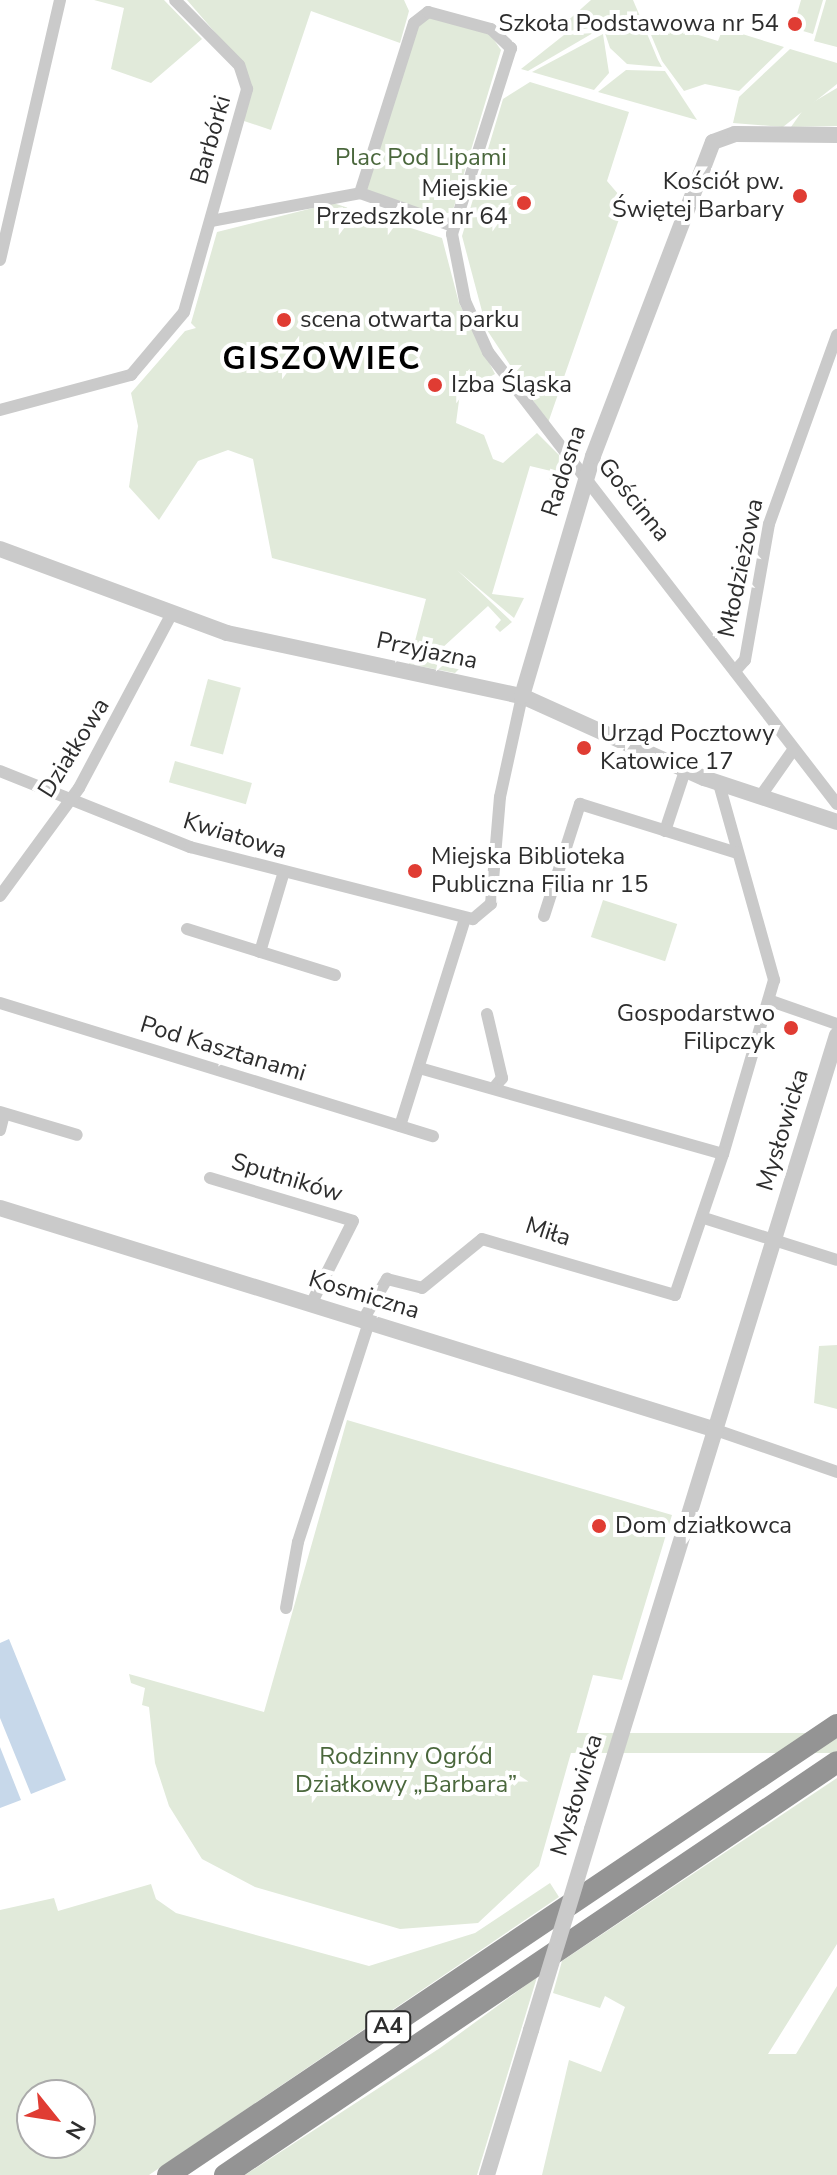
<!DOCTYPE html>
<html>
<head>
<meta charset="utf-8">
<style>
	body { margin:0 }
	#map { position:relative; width:837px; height:2175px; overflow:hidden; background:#fff; font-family:"Nunito Sans",sans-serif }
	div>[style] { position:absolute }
	.green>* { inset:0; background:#e1eada; transform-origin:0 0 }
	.water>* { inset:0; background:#c7d8ea }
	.minor>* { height:12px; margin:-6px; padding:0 6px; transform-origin:6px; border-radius:6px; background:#cacaca }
	.tertiary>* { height:16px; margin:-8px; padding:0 8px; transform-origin:8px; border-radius:8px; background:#cacaca }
	.motorway>* { height:22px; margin:-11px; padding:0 11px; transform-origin:11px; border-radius:11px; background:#949494 }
	.tertiary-bridge>* { height:16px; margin:-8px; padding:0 8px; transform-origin:8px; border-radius:8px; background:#cacaca }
	.dots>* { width:22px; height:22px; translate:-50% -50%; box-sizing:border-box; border:4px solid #fff; border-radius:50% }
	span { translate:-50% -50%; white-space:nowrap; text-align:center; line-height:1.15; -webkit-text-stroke:8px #fff; paint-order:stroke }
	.shield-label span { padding:2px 6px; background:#fff; border:2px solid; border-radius:6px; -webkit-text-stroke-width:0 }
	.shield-label { font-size:22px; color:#2d2d2d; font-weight:700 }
	.poi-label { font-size:24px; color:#2d2d2d }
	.right { translate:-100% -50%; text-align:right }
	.left { translate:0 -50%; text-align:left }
	.street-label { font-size:24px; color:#2d2d2d }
	.park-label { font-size:24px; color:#4a673c }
	.district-label { font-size:32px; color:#000; font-weight:700; letter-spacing:2px }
	.north { position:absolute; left:16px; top:2079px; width:80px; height:80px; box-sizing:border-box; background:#fff; border:2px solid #ababab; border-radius:50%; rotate:120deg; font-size:22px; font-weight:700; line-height:32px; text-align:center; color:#2d2d2d }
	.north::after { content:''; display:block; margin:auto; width:28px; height:36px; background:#e03c33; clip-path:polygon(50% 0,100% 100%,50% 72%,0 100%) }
</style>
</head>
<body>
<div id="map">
	<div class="green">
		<div style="clip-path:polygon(94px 0,164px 0,202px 39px,151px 83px,111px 69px,124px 8px)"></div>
		<div style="clip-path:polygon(187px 0,404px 0,409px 11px,400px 43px,311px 11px,271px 130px,244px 121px,250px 93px,238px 59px)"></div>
		<div style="clip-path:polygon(591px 0,633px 0,642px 21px,554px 33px)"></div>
		<div style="clip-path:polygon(801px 0,823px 0,813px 34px,793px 28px)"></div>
		<div style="clip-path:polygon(826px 0,837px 0,837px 47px,814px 41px)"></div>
		<div style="clip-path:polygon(426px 16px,488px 31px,501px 50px,450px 220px,365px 189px,414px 29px)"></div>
		<div style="clip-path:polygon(653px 21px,718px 41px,723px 28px,784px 47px,739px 91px,705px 84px,684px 91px,662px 61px,646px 23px)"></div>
		<div style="clip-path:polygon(643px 24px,658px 60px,662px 67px,627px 64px,610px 48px,605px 33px)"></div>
		<div style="clip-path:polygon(593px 33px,528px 71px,521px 69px,564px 35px)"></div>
		<div style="clip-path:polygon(603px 34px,609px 73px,594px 90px,532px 72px)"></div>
		<div style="clip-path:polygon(790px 49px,837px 63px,837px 84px,783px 127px,733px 123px,739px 97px)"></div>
		<div style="clip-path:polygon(626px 70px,665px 71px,697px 120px,598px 92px)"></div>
		<div style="clip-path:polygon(530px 82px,629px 112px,607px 181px,625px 202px,548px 423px,487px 330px,462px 236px,503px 99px)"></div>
		<div style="clip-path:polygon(837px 88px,837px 126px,791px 127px,805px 107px)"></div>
		<div style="clip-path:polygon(333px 203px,442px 238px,459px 303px,495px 374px,460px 393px,456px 423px,484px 435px,493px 459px,503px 463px,537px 433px,559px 455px,558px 482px,549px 479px,551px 471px,530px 466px,492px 594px,524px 598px,514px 618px,457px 570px,512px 622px,500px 632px,495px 627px,501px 620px,488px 606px,441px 649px,463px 665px,455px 673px,409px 664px,426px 599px,272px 558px,253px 459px,228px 450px,198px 461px,159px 520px,129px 487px,138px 426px,131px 393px,185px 331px,196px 328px,191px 323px,217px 232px)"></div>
		<div style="left:208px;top:679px;width:34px;height:69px;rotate:15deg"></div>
		<div style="left:175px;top:761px;width:80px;height:22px;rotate:16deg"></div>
		<div style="left:603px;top:900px;width:78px;height:39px;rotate:18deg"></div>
		<div style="clip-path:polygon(837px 1345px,837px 1409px,814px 1403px,819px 1346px)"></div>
		<div style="clip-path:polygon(347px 1420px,672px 1515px,622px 1680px,593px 1675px,539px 1866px,478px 1923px,400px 1929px,255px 1887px,202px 1859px,169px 1806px,155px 1763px,149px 1707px,142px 1705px,145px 1688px,131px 1683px,129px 1674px,264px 1712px)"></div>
		<div style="left:837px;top:1733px;width:20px;height:539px;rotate:90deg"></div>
		<div style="clip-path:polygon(837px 1778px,837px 1944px,768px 2054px,796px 2054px,837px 1986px,837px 2175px,542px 2175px,569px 2060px,601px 2072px,625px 2007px,605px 1996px,600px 2008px,553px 1993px,562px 1961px)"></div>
		<div style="clip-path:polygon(evenodd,550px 1883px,559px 1897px,149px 2175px,0 2175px,0 1910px,54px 1898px,58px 1911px,151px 1884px,156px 1899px,176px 1913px,369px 1966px,475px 1933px,550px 1883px,32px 2095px,80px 2095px,80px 2143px,32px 2143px,32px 2095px)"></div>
		<div style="clip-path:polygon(537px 1977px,477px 2175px,245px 2175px,440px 2048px)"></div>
	</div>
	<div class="water">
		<div style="clip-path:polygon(9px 1639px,66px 1780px,31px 1794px,0 1718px,0 1643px)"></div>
		<div style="clip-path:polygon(0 1747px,21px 1800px,0 1808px)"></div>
	</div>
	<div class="minor">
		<div style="left:211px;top:221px;width:152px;rotate:-10.6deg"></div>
		<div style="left:453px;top:226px;width:99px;rotate:-160.5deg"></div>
		<div style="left:360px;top:193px;width:178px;rotate:-72.4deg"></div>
		<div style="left:414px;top:23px;width:18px;rotate:-38deg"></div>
		<div style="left:428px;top:12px;width:65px;rotate:15.1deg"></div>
		<div style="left:491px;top:29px;width:28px;rotate:44deg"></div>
		<div style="left:511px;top:48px;width:195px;rotate:107.6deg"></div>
		<div style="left:452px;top:234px;width:68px;rotate:79deg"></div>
		<div style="left:465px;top:301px;width:56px;rotate:65.7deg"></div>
		<div style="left:488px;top:352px;width:571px;rotate:52.33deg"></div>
		<div style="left:0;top:260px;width:267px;rotate:-77deg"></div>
		<div style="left:0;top:410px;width:136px;rotate:-15deg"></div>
		<div style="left:131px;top:375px;width:82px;rotate:-49.9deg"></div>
		<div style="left:184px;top:312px;width:232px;rotate:-74.2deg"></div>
		<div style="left:247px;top:89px;width:25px;rotate:-108deg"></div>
		<div style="left:239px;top:65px;width:91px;rotate:-134.6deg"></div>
		<div style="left:735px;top:671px;width:15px;rotate:-48deg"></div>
		<div style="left:745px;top:660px;width:138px;rotate:-80deg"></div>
		<div style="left:769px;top:524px;width:201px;rotate:-70.2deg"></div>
		<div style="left:0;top:771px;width:205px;rotate:21.8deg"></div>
		<div style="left:190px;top:847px;width:292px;rotate:14.3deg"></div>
		<div style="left:473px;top:919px;width:23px;rotate:-40deg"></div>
		<div style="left:491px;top:904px;width:107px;rotate:-85.2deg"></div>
		<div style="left:500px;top:797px;width:103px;rotate:-77.7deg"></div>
		<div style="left:719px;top:784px;width:204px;rotate:74.3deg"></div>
		<div style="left:774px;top:980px;width:181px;rotate:106.3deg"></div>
		<div style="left:760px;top:797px;width:57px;rotate:-54.9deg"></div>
		<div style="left:665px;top:831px;width:63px;rotate:-71.6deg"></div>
		<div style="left:0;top:896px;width:134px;rotate:-53.8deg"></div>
		<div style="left:79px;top:788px;width:196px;rotate:-62deg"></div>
		<div style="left:544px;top:916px;width:118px;rotate:-72.2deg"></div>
		<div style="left:580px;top:804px;width:164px;rotate:17.3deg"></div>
		<div style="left:187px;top:929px;width:155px;rotate:17.3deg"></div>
		<div style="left:260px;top:952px;width:80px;rotate:-73.4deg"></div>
		<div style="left:771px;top:1001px;width:70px;rotate:19.2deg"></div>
		<div style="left:0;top:1003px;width:453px;rotate:17.1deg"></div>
		<div style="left:487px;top:1014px;width:66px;rotate:76.8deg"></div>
		<div style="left:502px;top:1078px;width:13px;rotate:129deg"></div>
		<div style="left:0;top:1112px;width:80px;rotate:16.6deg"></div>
		<div style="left:400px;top:1126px;width:218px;rotate:-72.6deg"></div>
		<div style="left:0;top:1130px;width:16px;rotate:-76deg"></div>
		<div style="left:210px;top:1178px;width:149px;rotate:16.7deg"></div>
		<div style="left:353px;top:1221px;width:93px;rotate:116.8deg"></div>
		<div style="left:704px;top:1218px;width:139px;rotate:17.5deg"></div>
		<div style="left:363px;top:1320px;width:48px;rotate:-59.7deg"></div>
		<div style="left:387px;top:1279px;width:36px;rotate:14deg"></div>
		<div style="left:422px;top:1288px;width:77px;rotate:-39.2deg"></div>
		<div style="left:482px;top:1239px;width:201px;rotate:16.2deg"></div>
		<div style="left:675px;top:1295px;width:149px;rotate:-71.2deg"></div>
		<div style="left:723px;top:1154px;width:312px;rotate:-164.2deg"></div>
		<div style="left:713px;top:1429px;width:131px;rotate:19.1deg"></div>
		<div style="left:286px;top:1608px;width:67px;rotate:-79.7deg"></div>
		<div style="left:298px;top:1542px;width:231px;rotate:-72.1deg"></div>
	</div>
	<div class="tertiary">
		<div style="left:0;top:549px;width:242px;rotate:20.3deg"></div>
		<div style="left:227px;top:633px;width:302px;rotate:12.1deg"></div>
		<div style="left:522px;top:696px;width:200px;rotate:24.3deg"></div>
		<div style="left:704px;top:778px;width:140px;rotate:18.3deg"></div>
		<div style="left:522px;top:696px;width:250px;rotate:-73.5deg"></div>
		<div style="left:593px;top:456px;width:336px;rotate:-69.1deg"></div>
		<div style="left:713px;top:142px;width:23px;rotate:-20deg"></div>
		<div style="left:735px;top:134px;width:102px;rotate:0.6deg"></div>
		<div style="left:0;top:1208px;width:746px;rotate:17.22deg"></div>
		<div style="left:592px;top:1829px;width:831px;rotate:-72.85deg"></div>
		<div style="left:487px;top:2175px;width:152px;rotate:-73.1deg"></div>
	</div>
	<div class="motorway">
		<div style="left:168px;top:2175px;width:806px;rotate:-33.93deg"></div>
		<div style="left:225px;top:2175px;width:738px;rotate:-34.01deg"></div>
	</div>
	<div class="tertiary-bridge">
		<div style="left:531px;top:2030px;width:210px;rotate:-73.1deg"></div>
	</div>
	<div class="dots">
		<div style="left:795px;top:24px;background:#e03c33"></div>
		<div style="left:800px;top:196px;background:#e03c33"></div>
		<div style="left:524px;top:203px;background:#e03c33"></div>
		<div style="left:284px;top:320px;background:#e03c33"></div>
		<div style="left:435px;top:385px;background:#e03c33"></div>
		<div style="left:584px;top:748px;background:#e03c33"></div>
		<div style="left:415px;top:871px;background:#e03c33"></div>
		<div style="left:791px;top:1028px;background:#e03c33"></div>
		<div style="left:599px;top:1526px;background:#e03c33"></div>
	</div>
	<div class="shield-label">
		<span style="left:388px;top:2027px">A4</span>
	</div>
	<div class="poi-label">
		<span class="right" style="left:779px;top:24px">Szkoła Podstawowa nr 54</span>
		<span class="right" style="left:784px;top:196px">Kościół pw.<br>Świętej Barbary</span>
		<span class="right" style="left:508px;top:203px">Miejskie<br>Przedszkole nr 64</span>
		<span class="left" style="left:300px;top:320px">scena otwarta parku</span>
		<span class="left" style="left:451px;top:385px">Izba Śląska</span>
		<span class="left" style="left:600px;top:748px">Urząd Pocztowy<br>Katowice 17</span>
		<span class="left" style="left:431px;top:871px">Miejska Biblioteka<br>Publiczna Filia nr 15</span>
		<span class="right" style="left:775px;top:1028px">Gospodarstwo<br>Filipczyk</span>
		<span class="left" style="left:615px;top:1526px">Dom działkowca</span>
	</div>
	<div class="street-label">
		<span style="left:211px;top:140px;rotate:-74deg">Barbórki</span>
		<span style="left:564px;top:471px;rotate:-72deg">Radosna</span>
		<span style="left:634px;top:500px;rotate:51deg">Gościnna</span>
		<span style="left:741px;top:568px;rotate:-78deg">Młodzieżowa</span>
		<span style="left:427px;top:651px;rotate:12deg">Przyjazna</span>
		<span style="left:74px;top:748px;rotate:-58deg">Działkowa</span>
		<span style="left:235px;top:836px;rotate:17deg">Kwiatowa</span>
		<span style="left:223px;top:1049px;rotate:17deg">Pod Kasztanami</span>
		<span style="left:783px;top:1130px;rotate:-73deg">Mysłowicka</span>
		<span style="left:287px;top:1178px;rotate:17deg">Sputników</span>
		<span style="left:548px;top:1232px;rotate:18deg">Miła</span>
		<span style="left:364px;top:1295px;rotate:17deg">Kosmiczna</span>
		<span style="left:577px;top:1795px;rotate:-73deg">Mysłowicka</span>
	</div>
	<div class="park-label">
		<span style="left:421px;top:158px">Plac Pod Lipami</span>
		<span style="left:406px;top:1771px">Rodzinny Ogród<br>Działkowy „Barbara”</span>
	</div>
	<div class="district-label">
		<span style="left:322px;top:359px">GISZOWIEC</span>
	</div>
	<div class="north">N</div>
</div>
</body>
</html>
